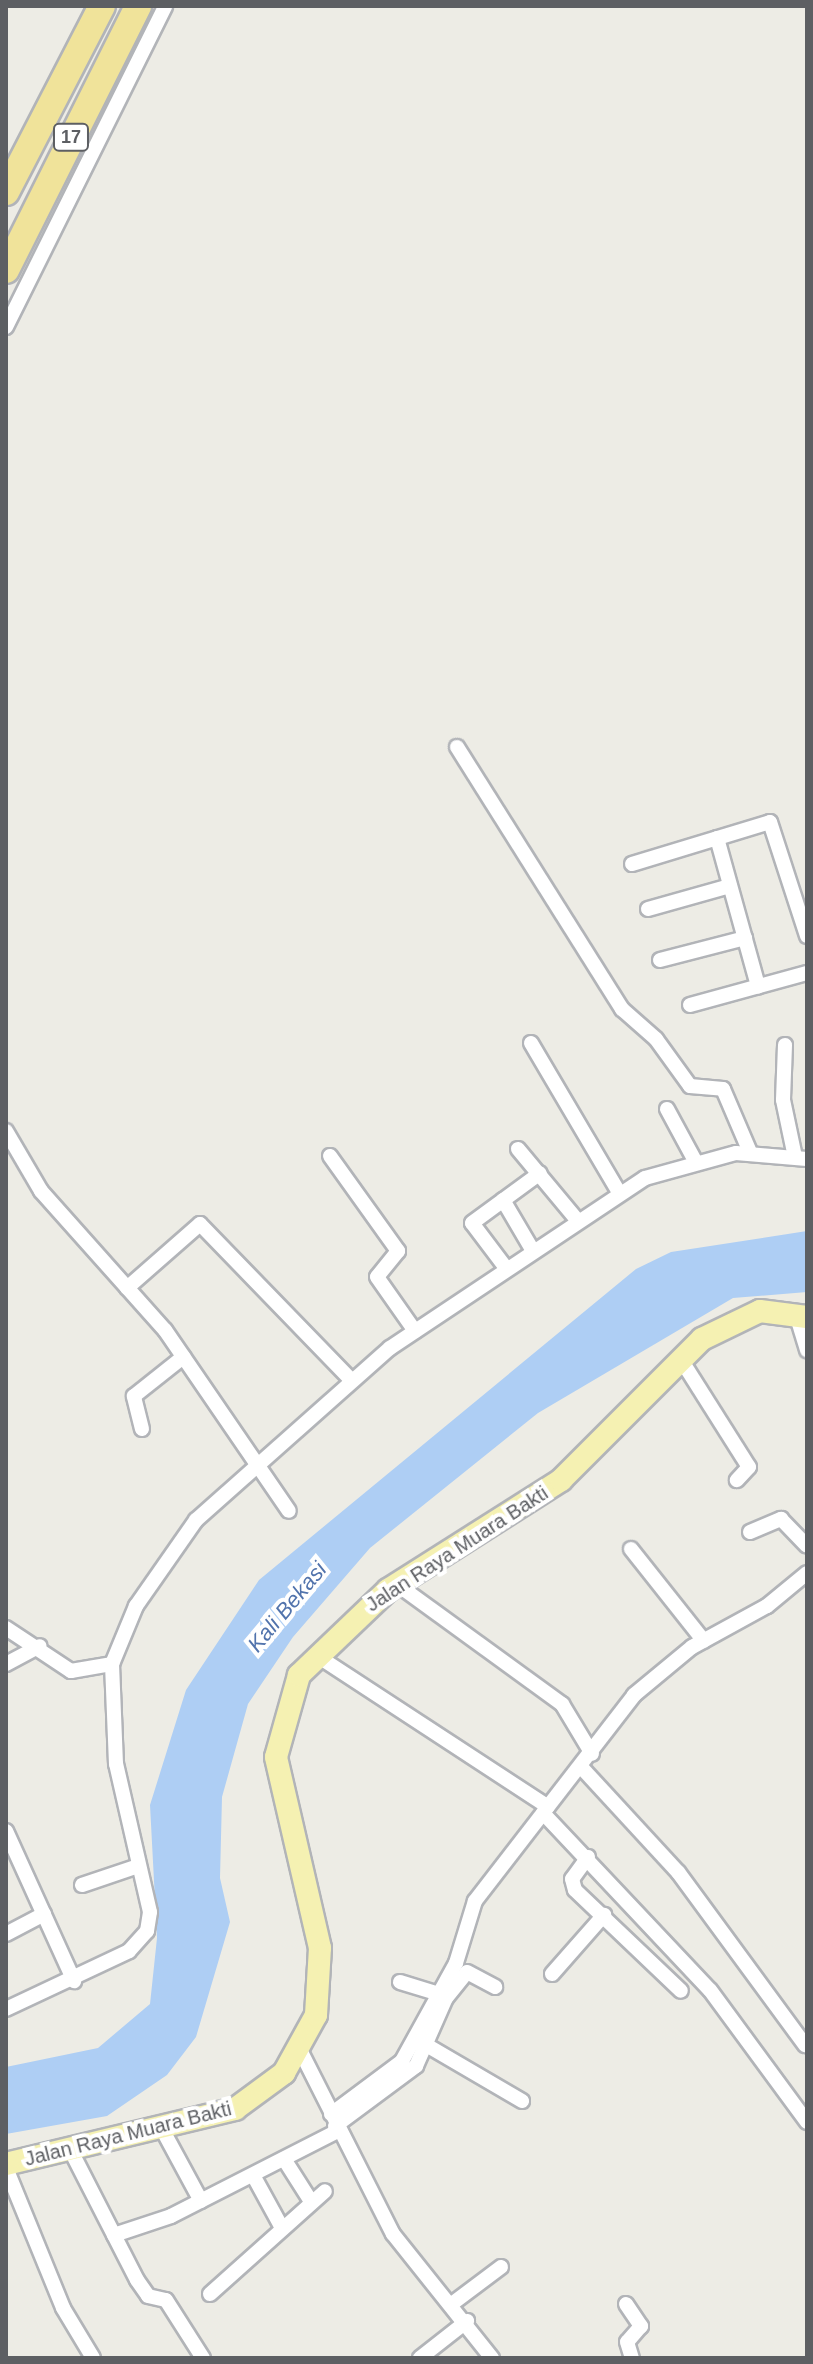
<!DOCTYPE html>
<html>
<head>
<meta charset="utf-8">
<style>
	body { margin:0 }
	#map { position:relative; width:813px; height:2364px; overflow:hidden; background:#edece5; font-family:Arial,sans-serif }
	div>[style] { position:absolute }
	.water>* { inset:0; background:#aecef4 }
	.roads { filter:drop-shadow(2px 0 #b2b4b8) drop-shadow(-2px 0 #b2b4b8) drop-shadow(0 2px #b2b4b8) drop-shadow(0 -2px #b2b4b8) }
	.minor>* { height:14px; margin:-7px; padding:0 7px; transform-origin:7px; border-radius:7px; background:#fff }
	.primary>* { height:22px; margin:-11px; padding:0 11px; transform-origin:11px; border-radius:11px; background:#f5f1b2 }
	.motorway>* { height:26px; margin:-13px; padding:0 13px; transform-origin:13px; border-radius:13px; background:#f0e39a }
	span { translate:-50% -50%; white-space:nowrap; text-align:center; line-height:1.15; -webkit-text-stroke:8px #fff; paint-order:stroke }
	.shield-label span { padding:2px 6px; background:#fff; border:2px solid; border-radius:6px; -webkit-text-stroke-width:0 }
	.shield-label { font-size:18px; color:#5d5f63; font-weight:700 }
	.street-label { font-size:20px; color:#5d5f63 }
	.water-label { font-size:22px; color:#5173ac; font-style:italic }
	.frame { position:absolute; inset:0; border:8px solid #5d5f63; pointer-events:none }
</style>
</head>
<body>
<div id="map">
	<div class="water">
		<div style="clip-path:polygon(807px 1231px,807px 1292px,733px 1298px,538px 1413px,370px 1548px,293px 1637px,248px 1704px,222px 1797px,220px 1878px,230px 1922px,196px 2037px,167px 2075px,107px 2116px,6px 2134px,6px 2067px,98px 2048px,150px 2004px,157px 1938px,150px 1805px,186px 1690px,259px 1580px,636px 1269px,671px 1252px)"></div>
	</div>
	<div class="roads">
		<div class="minor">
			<div style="left:6px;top:327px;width:358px;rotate:-63.6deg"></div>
			<div style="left:457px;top:747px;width:310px;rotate:57.8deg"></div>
			<div style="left:622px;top:1009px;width:45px;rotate:41.4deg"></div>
			<div style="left:656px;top:1039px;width:58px;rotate:54.1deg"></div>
			<div style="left:690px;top:1086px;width:33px;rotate:5deg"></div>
			<div style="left:723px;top:1089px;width:69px;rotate:66.8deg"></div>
			<div style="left:717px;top:838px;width:154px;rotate:74.5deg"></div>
			<div style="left:632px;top:864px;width:144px;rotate:-16.9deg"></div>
			<div style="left:770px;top:822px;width:120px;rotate:72deg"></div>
			<div style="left:648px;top:909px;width:85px;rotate:-15.7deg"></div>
			<div style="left:660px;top:960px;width:88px;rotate:-14.5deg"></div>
			<div style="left:690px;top:1005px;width:121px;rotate:-15.3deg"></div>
			<div style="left:531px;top:1043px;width:175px;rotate:59.5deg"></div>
			<div style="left:785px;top:1045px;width:55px;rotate:92.1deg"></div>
			<div style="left:783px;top:1100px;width:58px;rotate:78.1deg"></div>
			<div style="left:667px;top:1109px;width:57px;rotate:61.6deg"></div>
			<div style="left:6px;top:1131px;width:69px;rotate:59.7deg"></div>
			<div style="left:41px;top:1191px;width:186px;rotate:48.3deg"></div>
			<div style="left:165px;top:1330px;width:219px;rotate:55.6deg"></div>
			<div style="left:518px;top:1149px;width:94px;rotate:50.2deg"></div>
			<div style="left:330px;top:1156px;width:117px;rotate:54.4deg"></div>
			<div style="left:398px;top:1251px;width:33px;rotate:129deg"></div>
			<div style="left:377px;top:1277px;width:66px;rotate:54.9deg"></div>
			<div style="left:503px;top:1200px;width:59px;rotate:59.5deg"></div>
			<div style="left:506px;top:1268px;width:56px;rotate:-127.1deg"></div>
			<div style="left:472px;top:1223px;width:84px;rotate:-36.3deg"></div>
			<div style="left:127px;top:1288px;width:97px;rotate:-41.2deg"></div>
			<div style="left:200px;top:1224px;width:216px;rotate:45.9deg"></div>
			<div style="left:796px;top:1314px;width:38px;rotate:73deg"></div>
			<div style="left:680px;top:1358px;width:129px;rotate:57.7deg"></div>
			<div style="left:749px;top:1467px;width:18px;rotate:133deg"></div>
			<div style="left:142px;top:1429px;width:34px;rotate:-104deg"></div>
			<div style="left:134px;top:1396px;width:63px;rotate:-38.5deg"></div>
			<div style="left:750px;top:1532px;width:34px;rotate:-23deg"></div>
			<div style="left:781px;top:1519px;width:37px;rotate:46deg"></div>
			<div style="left:631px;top:1549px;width:117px;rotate:51.6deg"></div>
			<div style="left:398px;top:1585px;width:203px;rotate:36deg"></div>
			<div style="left:562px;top:1704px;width:58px;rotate:59deg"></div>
			<div style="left:6px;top:1628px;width:78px;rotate:33.5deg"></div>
			<div style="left:71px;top:1671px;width:42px;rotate:-9.7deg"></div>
			<div style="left:316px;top:1655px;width:277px;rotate:33.2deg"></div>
			<div style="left:6px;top:1664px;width:38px;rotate:-28deg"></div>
			<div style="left:581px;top:1767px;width:143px;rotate:47.3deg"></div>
			<div style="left:678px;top:1872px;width:215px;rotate:53.7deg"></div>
			<div style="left:543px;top:1813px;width:243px;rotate:46.7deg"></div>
			<div style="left:710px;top:1990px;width:164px;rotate:53.7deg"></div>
			<div style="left:6px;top:1831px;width:165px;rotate:65.6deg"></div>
			<div style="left:588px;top:1857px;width:27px;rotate:126deg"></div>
			<div style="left:572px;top:1879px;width:11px;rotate:75deg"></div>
			<div style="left:575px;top:1890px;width:146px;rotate:43.6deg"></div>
			<div style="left:82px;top:1885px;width:59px;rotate:-18.7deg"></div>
			<div style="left:6px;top:1934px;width:43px;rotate:-27.8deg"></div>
			<div style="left:552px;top:1974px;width:79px;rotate:-48.6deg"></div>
			<div style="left:400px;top:1982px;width:38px;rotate:17deg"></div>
			<div style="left:6px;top:2009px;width:136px;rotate:-25.2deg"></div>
			<div style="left:129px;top:1951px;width:27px;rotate:-48deg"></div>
			<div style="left:147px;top:1931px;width:19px;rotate:-81deg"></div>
			<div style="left:150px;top:1912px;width:152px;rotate:-102.9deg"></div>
			<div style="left:116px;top:1764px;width:100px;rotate:-92.3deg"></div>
			<div style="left:112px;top:1664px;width:63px;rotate:-67.5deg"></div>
			<div style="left:136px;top:1606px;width:105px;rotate:-55.1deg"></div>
			<div style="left:196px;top:1520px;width:259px;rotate:-41.6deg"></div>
			<div style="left:390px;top:1348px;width:306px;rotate:-33.7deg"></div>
			<div style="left:645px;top:1178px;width:94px;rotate:-15.4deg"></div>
			<div style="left:736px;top:1153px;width:71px;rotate:4.8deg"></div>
			<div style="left:428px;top:2046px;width:109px;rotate:30.3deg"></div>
			<div style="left:301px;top:2052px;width:204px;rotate:63.2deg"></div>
			<div style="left:393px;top:2234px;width:159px;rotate:51.4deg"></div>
			<div style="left:331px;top:2114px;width:89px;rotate:-36.7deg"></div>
			<div style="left:402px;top:2061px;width:112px;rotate:-61.1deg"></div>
			<div style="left:456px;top:1963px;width:65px;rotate:-73deg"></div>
			<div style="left:475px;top:1901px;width:260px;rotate:-52.3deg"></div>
			<div style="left:634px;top:1695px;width:75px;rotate:-39.6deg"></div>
			<div style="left:692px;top:1647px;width:85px;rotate:-28.7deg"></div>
			<div style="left:767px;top:1606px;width:52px;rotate:-39.5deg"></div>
			<div style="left:335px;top:2126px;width:101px;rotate:-36.5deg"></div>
			<div style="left:416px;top:2066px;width:74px;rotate:-66.2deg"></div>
			<div style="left:446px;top:1998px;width:33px;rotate:-51deg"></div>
			<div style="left:467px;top:1972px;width:32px;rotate:28deg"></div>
			<div style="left:161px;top:2127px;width:84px;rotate:61.6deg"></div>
			<div style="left:70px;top:2149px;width:147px;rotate:62.9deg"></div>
			<div style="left:137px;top:2280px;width:19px;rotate:55deg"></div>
			<div style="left:148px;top:2296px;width:18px;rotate:13deg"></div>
			<div style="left:166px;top:2300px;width:69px;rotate:57.5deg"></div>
			<div style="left:284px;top:2159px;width:49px;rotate:57.6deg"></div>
			<div style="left:6px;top:2168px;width:151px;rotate:67.8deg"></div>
			<div style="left:63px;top:2308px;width:58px;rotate:59deg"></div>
			<div style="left:253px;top:2175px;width:60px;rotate:61.3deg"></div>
			<div style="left:114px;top:2235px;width:60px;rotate:-18.4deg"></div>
			<div style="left:171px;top:2216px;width:187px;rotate:-27deg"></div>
			<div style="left:210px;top:2294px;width:154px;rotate:-41.8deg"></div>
			<div style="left:453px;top:2303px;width:60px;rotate:-36.9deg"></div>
			<div style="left:626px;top:2304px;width:27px;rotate:56deg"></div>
			<div style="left:641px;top:2326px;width:21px;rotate:131deg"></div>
			<div style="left:627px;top:2342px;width:17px;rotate:73deg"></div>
			<div style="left:420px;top:2358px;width:60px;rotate:-38.2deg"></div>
		</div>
		<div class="primary">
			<div style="left:6px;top:2164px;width:236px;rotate:-13.5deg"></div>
			<div style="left:235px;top:2109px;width:61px;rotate:-36.3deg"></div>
			<div style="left:284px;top:2073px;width:66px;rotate:-61.1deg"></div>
			<div style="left:316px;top:2015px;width:67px;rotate:-86.6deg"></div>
			<div style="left:320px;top:1948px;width:196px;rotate:-103deg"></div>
			<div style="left:276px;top:1757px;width:85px;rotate:-74.3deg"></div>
			<div style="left:299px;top:1675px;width:123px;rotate:-43.7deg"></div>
			<div style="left:388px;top:1590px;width:205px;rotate:-32.4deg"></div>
			<div style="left:561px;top:1480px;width:199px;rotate:-45deg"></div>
			<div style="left:702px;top:1339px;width:64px;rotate:-25.8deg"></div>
			<div style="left:760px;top:1311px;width:47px;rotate:7.3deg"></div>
		</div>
		<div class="motorway">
			<div style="left:6px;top:192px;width:209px;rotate:-62.7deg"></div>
			<div style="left:6px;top:270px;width:295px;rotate:-63.4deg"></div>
		</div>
	</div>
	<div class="shield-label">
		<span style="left:71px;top:137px">17</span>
	</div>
	<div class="street-label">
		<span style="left:457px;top:1549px;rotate:-33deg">Jalan Raya Muara Bakti</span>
		<span style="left:128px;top:2134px;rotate:-14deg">Jalan Raya Muara Bakti</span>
	</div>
	<div class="water-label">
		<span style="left:287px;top:1607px;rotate:-50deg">Kali Bekasi</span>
	</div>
	<div class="frame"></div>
</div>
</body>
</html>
